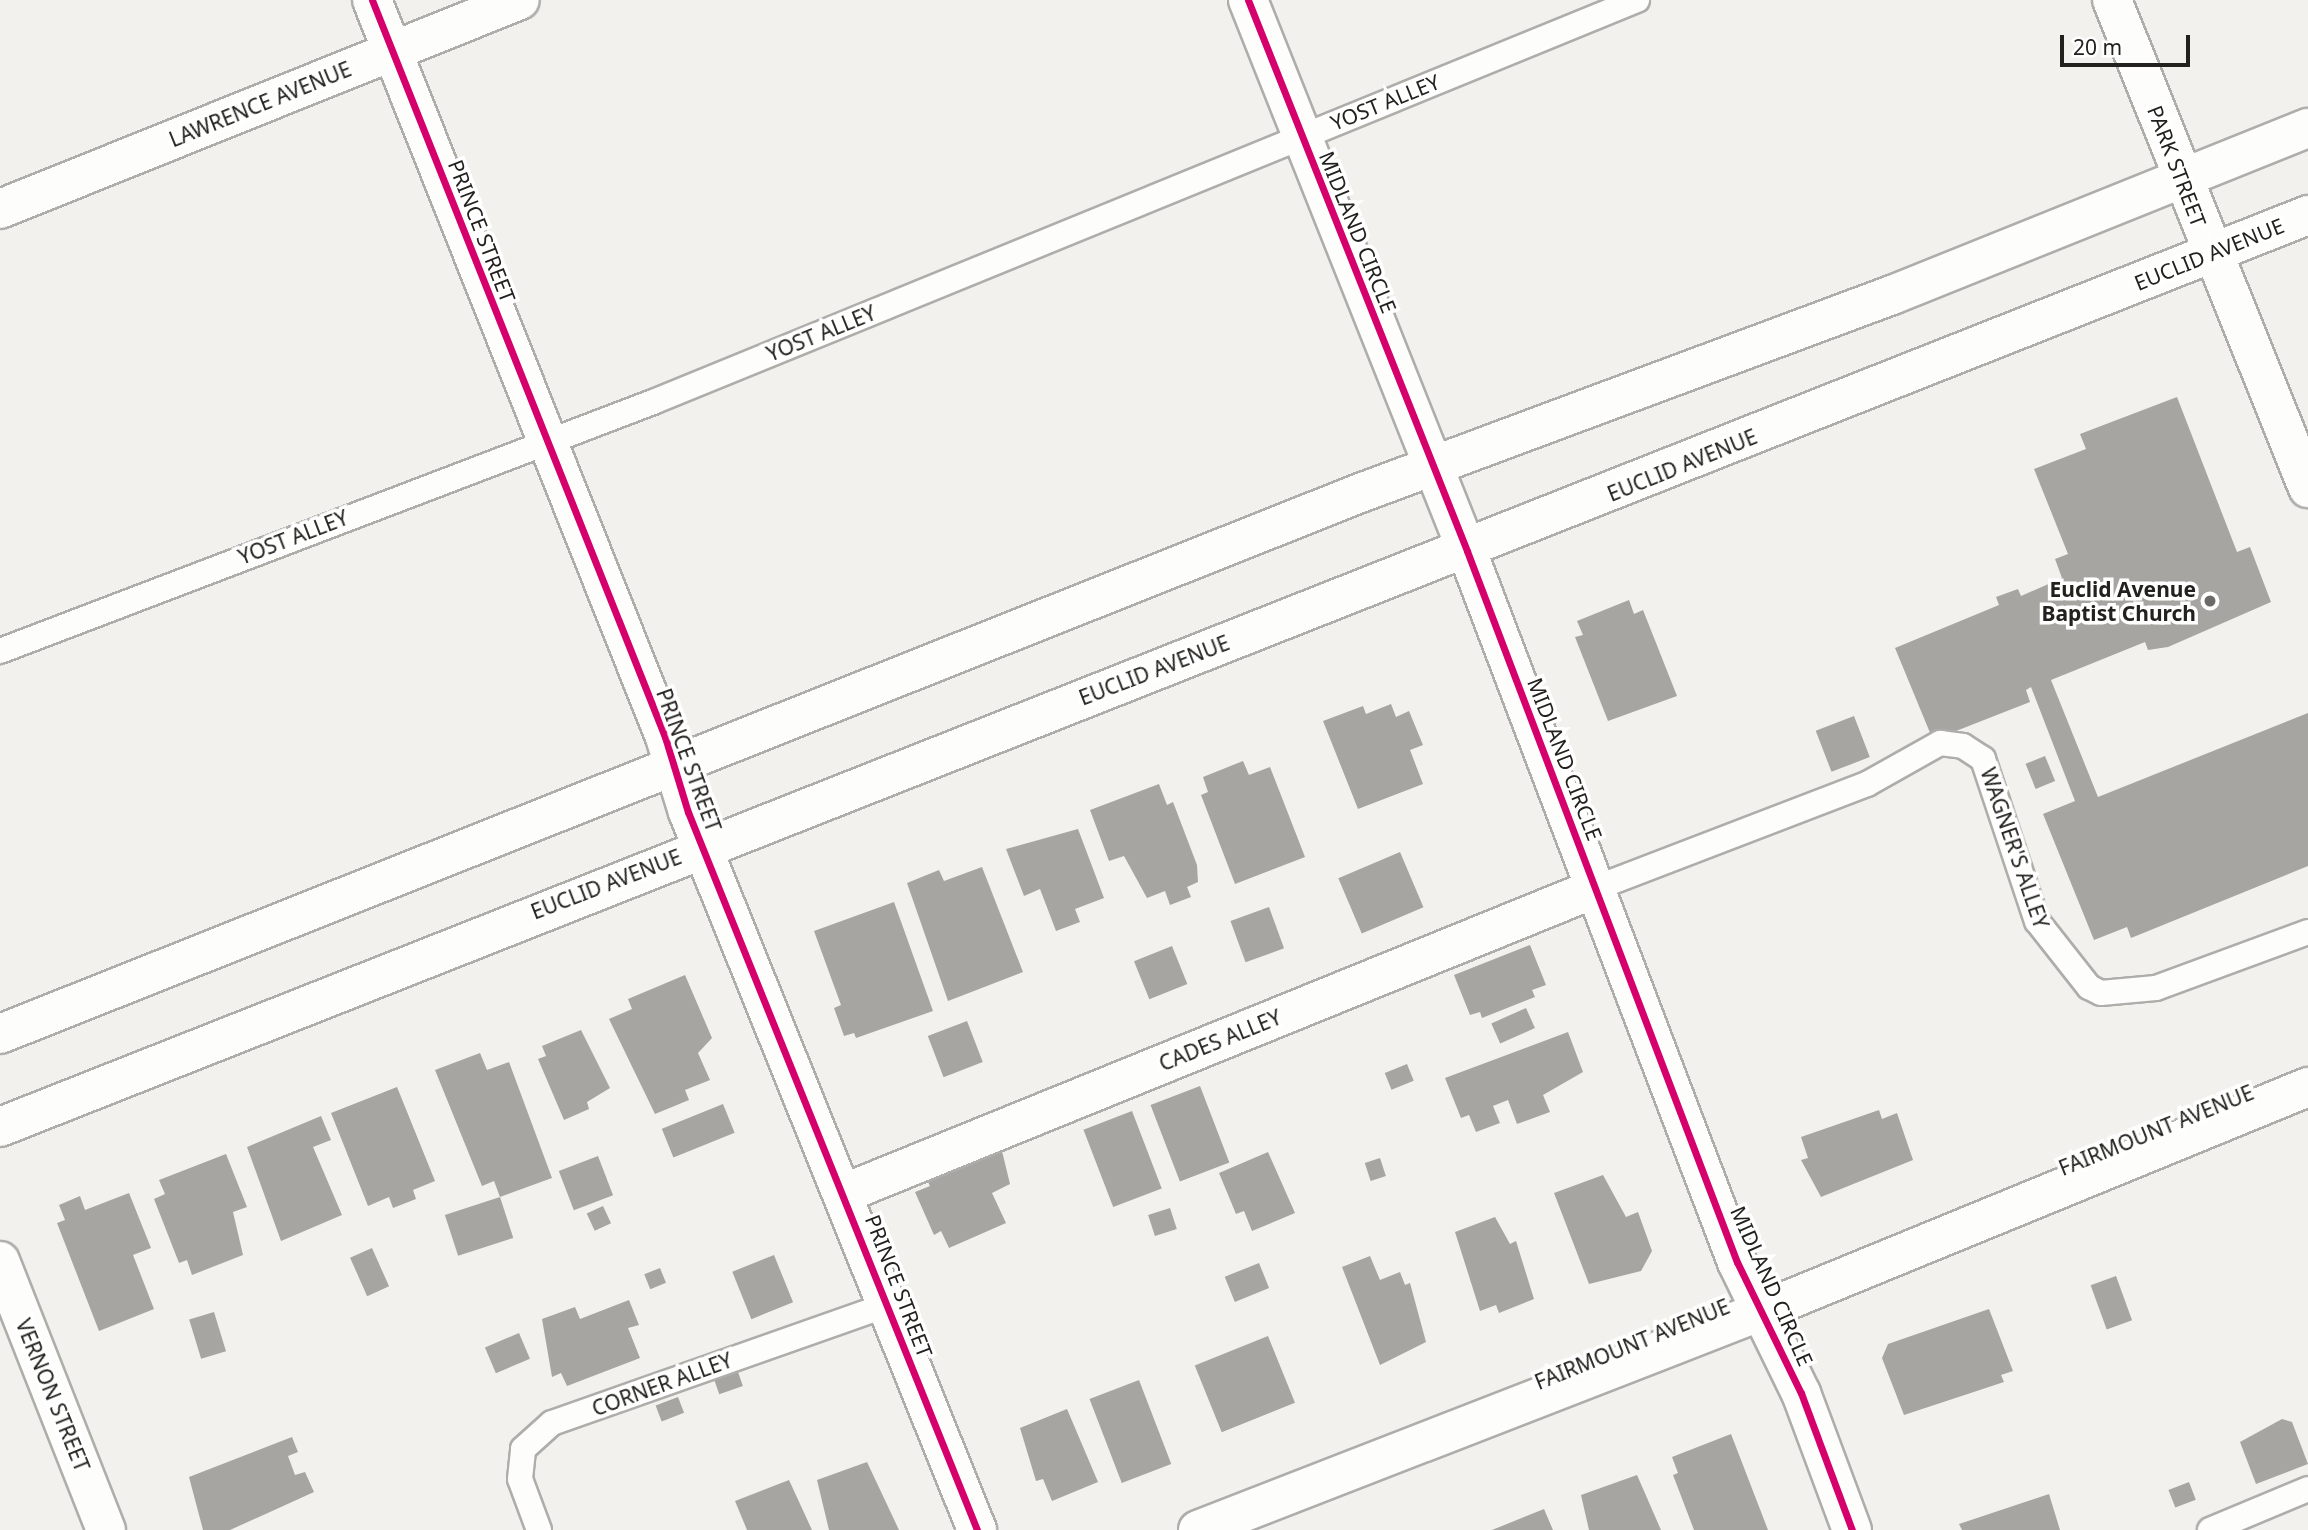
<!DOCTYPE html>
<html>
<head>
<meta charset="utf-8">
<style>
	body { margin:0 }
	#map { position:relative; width:2308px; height:1530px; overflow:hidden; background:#f2f1ed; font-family:"Noto Sans",sans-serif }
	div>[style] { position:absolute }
	.building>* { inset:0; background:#a6a5a2; transform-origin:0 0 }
	.roads { filter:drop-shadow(2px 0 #aeadaa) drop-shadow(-2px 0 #aeadaa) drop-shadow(0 2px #aeadaa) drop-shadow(0 -2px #aeadaa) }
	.lane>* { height:24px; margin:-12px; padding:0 12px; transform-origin:12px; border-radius:12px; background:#fdfdfc }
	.street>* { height:38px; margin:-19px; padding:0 19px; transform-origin:19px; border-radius:19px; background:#fdfdfc }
	.primary>* { height:38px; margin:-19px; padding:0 19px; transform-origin:19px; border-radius:19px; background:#fdfdfc }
	.cycleway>* { height:7px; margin:-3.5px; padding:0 3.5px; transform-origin:3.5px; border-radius:3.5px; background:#d6006c }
	.dots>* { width:19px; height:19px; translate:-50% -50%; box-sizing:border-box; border:4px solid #fff; border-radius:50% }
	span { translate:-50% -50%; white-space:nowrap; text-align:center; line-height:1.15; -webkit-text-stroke:7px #fff; paint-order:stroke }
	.street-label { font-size:21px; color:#22211e }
	.poi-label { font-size:21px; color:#22211e; font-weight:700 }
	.right { translate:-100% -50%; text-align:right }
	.scale { position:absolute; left:2060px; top:35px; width:130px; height:32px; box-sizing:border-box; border:4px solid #22211e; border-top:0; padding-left:9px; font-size:21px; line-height:24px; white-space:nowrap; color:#22211e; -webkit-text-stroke:5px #fff; paint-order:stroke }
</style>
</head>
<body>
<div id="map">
	<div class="building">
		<div style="clip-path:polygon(2177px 397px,2237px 552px,2250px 547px,2271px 602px,2168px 647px,2148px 650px,2145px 642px,2051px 680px,2098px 797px,2308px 713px,2308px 866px,2131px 938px,2127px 927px,2094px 940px,2043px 814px,2075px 801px,2031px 687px,2026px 690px,2030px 702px,1933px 740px,1895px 648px,1999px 605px,1996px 597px,2018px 589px,2021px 596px,2062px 578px,2055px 559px,2068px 554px,2034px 469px,2086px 449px,2080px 434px)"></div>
		<div style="clip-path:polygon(1629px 600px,1634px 614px,1643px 610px,1677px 696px,1608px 721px,1575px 637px,1583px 635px,1577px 621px)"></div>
		<div style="clip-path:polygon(1391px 704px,1396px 717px,1409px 711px,1423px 745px,1410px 750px,1423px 784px,1358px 809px,1323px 721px,1363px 706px,1366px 714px)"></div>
		<div style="left:1854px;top:716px;width:44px;height:41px;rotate:69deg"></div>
		<div style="left:2045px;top:756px;width:27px;height:21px;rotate:68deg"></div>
		<div style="clip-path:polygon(1243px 761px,1249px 775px,1270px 767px,1305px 857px,1235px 884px,1201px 795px,1208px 792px,1203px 777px)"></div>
		<div style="clip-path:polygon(1159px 784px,1167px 805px,1173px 802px,1197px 865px,1198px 882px,1187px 887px,1191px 897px,1170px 905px,1165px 891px,1147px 898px,1124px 856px,1109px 861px,1090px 810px)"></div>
		<div style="clip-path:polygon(1078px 829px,1104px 898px,1075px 909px,1080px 922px,1056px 931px,1040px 889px,1024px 896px,1006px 849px)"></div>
		<div style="left:1400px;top:852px;width:60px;height:67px;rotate:67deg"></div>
		<div style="clip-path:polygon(982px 867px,1023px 972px,948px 1001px,907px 883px,939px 870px,944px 881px)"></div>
		<div style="clip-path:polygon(894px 902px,933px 1011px,856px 1038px,854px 1033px,844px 1036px,834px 1008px,841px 1005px,814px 931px)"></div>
		<div style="left:1269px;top:907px;width:44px;height:41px;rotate:70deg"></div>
		<div style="clip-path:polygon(1530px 945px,1546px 985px,1532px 990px,1535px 997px,1482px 1018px,1480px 1012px,1470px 1015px,1454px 975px)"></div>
		<div style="left:1172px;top:946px;width:41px;height:41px;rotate:68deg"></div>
		<div style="clip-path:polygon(685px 975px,712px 1038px,698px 1053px,710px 1080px,685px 1090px,689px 1100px,655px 1114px,609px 1019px,632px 1009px,628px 999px)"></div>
		<div style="left:1526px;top:1008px;width:22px;height:38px;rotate:66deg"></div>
		<div style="left:967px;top:1021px;width:44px;height:42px;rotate:69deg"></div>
		<div style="clip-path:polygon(581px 1030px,610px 1088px,587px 1102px,589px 1109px,564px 1120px,538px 1059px,546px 1056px,542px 1046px)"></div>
		<div style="clip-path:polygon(1568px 1032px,1583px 1072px,1543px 1095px,1550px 1112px,1517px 1124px,1508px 1100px,1493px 1106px,1500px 1123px,1476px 1132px,1469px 1115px,1461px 1118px,1445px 1078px)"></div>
		<div style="clip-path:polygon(480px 1053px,487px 1070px,509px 1062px,552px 1178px,500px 1197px,494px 1181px,482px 1186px,435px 1070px)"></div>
		<div style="left:1407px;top:1064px;width:18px;height:24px;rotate:68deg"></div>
		<div style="left:1200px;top:1086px;width:82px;height:53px;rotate:69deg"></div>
		<div style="clip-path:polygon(397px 1087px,435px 1181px,413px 1190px,416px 1199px,393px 1208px,389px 1197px,368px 1206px,331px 1113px)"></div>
		<div style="left:723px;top:1104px;width:31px;height:66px;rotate:68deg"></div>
		<div style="clip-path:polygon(1879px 1110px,1882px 1119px,1897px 1113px,1913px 1160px,1821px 1197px,1801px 1160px,1808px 1158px,1801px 1137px)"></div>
		<div style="left:1132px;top:1111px;width:83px;height:52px;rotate:69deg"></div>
		<div style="clip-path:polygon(321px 1116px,331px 1140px,313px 1147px,342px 1215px,281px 1241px,247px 1147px)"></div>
		<div style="clip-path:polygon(1001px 1147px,1010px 1184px,992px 1193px,1006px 1223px,949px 1248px,941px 1231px,934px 1235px,915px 1192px,930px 1186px,927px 1180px)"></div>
		<div style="clip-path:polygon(1268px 1152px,1295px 1213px,1252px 1231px,1244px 1211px,1236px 1214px,1219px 1173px)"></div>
		<div style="clip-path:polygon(226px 1154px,247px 1207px,233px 1212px,243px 1255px,192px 1275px,187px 1260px,179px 1263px,154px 1199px,165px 1194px,159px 1180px)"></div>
		<div style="left:598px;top:1156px;width:42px;height:42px;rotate:69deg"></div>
		<div style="left:1380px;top:1158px;width:19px;height:16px;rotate:72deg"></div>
		<div style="clip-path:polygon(1603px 1175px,1626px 1217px,1638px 1212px,1652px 1251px,1641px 1271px,1589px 1284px,1554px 1193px)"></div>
		<div style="clip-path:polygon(129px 1193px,151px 1248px,133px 1255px,154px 1309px,99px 1331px,57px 1223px,65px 1220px,59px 1205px,80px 1196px,85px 1210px)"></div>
		<div style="left:500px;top:1197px;width:43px;height:58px;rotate:72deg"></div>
		<div style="left:603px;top:1206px;width:19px;height:18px;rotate:65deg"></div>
		<div style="left:1170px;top:1208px;width:22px;height:23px;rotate:72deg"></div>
		<div style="clip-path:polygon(1495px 1217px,1510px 1244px,1516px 1241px,1534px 1299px,1499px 1313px,1496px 1305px,1480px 1311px,1455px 1232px)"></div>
		<div style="left:372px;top:1248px;width:42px;height:24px;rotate:66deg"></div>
		<div style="left:774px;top:1255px;width:51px;height:45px;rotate:68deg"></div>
		<div style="clip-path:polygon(1370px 1256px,1380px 1280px,1400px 1272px,1405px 1285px,1410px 1283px,1426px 1342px,1380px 1365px,1342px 1267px)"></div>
		<div style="left:1259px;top:1263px;width:27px;height:37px;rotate:68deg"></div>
		<div style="left:660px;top:1268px;width:16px;height:17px;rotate:68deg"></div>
		<div style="left:2116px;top:1276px;width:47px;height:27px;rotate:70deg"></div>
		<div style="clip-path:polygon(629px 1300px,639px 1325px,628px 1328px,640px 1358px,567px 1386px,561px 1373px,552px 1377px,542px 1319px,575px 1307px,580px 1319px)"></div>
		<div style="clip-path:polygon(1989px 1309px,2013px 1371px,2001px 1375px,2004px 1382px,1904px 1415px,1882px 1358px,1888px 1344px)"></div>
		<div style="left:214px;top:1312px;width:41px;height:26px;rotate:73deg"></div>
		<div style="left:519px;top:1333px;width:28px;height:37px;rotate:67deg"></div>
		<div style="left:1268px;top:1336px;width:72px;height:79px;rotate:68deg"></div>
		<div style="left:737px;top:1369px;width:18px;height:25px;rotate:71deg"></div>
		<div style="left:1139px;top:1380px;width:90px;height:53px;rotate:69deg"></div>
		<div style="left:678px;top:1397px;width:17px;height:24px;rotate:69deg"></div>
		<div style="clip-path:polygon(1067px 1409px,1098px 1482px,1052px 1501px,1043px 1479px,1036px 1481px,1020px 1428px)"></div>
		<div style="clip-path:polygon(2282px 1419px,2292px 1422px,2308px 1464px,2256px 1484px,2240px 1442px)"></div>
		<div style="clip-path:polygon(1731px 1434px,1768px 1530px,1694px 1530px,1673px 1475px,1678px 1473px,1672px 1457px)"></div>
		<div style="clip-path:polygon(292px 1437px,298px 1452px,288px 1456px,295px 1475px,305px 1472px,314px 1492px,230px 1530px,203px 1530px,189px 1477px)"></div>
		<div style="clip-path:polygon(867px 1462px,899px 1530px,829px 1530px,817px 1480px)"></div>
		<div style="clip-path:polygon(1637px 1475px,1661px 1530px,1589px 1530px,1581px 1495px)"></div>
		<div style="clip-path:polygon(789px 1480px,812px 1530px,747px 1530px,735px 1501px)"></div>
		<div style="left:2189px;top:1482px;width:19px;height:22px;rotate:69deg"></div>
		<div style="clip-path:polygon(2049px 1494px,2060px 1530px,1962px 1530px,1959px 1524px)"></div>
		<div style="clip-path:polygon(1544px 1509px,1553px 1530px,1492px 1530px)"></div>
	</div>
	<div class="roads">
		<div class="lane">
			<div style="left:0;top:651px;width:699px;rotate:-20.87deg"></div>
			<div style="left:653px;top:402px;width:1063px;rotate:-22.22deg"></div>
			<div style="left:1596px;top:888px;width:290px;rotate:-21deg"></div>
			<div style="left:1867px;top:784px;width:84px;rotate:-29.3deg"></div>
			<div style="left:1940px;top:743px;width:23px;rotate:7deg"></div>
			<div style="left:1963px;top:746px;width:24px;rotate:33deg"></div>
			<div style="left:1983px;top:759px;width:171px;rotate:71.6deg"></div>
			<div style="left:2037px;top:921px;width:84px;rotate:51.8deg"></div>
			<div style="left:2089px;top:987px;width:13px;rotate:27deg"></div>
			<div style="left:2101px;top:993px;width:55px;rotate:-5.2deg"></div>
			<div style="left:2156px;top:988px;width:162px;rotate:-20.2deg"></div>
			<div style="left:539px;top:1530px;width:54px;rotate:-110.4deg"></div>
			<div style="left:520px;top:1479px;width:30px;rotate:-84deg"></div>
			<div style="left:523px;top:1449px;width:39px;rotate:-42deg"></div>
			<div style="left:552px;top:1423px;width:356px;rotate:-19.4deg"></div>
			<div style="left:2210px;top:1530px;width:106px;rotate:-22.7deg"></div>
		</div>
		<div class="street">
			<div style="left:372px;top:0;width:793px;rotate:68.32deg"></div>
			<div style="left:665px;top:737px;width:78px;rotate:73deg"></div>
			<div style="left:688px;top:812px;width:774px;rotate:68.07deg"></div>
			<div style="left:1248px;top:0;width:593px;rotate:68.32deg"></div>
			<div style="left:1467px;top:551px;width:761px;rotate:69.21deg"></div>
			<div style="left:1737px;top:1262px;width:146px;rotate:64deg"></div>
			<div style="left:1801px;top:1393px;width:146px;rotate:69.6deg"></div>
			<div style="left:2112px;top:0;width:526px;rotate:68.12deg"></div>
			<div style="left:0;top:209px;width:560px;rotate:-21.9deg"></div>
			<div style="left:845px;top:1193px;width:811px;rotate:-22.1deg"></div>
			<div style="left:0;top:1261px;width:289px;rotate:68.5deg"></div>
			<div style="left:1198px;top:1530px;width:607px;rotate:-21.24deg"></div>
			<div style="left:1764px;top:1310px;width:588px;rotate:-22.29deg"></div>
		</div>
		<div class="primary">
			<div style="left:0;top:1034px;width:1467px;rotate:-21.69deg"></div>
			<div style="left:1363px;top:492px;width:564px;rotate:-20.43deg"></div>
			<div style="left:1892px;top:295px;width:448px;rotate:-21.9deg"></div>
			<div style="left:0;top:1127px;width:2482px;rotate:-21.56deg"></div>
		</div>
	</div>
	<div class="cycleway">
		<div style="left:372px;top:0;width:793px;rotate:68.32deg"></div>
		<div style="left:665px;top:737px;width:78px;rotate:73deg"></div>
		<div style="left:688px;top:812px;width:774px;rotate:68.07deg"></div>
		<div style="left:1248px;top:0;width:593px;rotate:68.32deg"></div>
		<div style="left:1467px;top:551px;width:761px;rotate:69.21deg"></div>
		<div style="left:1737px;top:1262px;width:146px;rotate:64deg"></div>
		<div style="left:1801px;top:1393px;width:146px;rotate:69.6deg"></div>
	</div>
	<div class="dots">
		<div style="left:2210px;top:601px;background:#6b6a66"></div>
	</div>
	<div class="street-label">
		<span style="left:1385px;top:102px;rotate:-22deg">YOST ALLEY</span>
		<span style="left:260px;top:104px;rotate:-22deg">LAWRENCE AVENUE</span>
		<span style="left:2177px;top:166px;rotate:69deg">PARK STREET</span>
		<span style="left:482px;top:231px;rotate:69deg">PRINCE STREET</span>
		<span style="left:1358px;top:232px;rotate:68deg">MIDLAND CIRCLE</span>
		<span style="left:2209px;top:254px;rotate:-22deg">EUCLID AVENUE</span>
		<span style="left:821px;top:333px;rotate:-22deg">YOST ALLEY</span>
		<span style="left:1682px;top:465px;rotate:-22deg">EUCLID AVENUE</span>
		<span style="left:293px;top:537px;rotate:-21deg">YOST ALLEY</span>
		<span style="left:1154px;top:670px;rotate:-21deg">EUCLID AVENUE</span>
		<span style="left:1565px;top:759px;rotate:69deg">MIDLAND CIRCLE</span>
		<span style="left:689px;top:760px;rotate:70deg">PRINCE STREET</span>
		<span style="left:2015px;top:848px;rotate:71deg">WAGNER'S ALLEY</span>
		<span style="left:606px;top:884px;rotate:-21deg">EUCLID AVENUE</span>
		<span style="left:1220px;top:1040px;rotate:-22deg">CADES ALLEY</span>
		<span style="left:2156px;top:1130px;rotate:-22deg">FAIRMOUNT AVENUE</span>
		<span style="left:899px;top:1286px;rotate:69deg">PRINCE STREET</span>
		<span style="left:1772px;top:1286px;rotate:66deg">MIDLAND CIRCLE</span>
		<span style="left:1632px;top:1344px;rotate:-22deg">FAIRMOUNT AVENUE</span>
		<span style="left:662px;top:1384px;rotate:-20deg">CORNER ALLEY</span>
		<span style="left:53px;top:1395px;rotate:68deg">VERNON STREET</span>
	</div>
	<div class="poi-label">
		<span class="right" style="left:2196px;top:601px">Euclid Avenue<br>Baptist Church</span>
	</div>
	<div class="scale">20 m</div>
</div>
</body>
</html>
